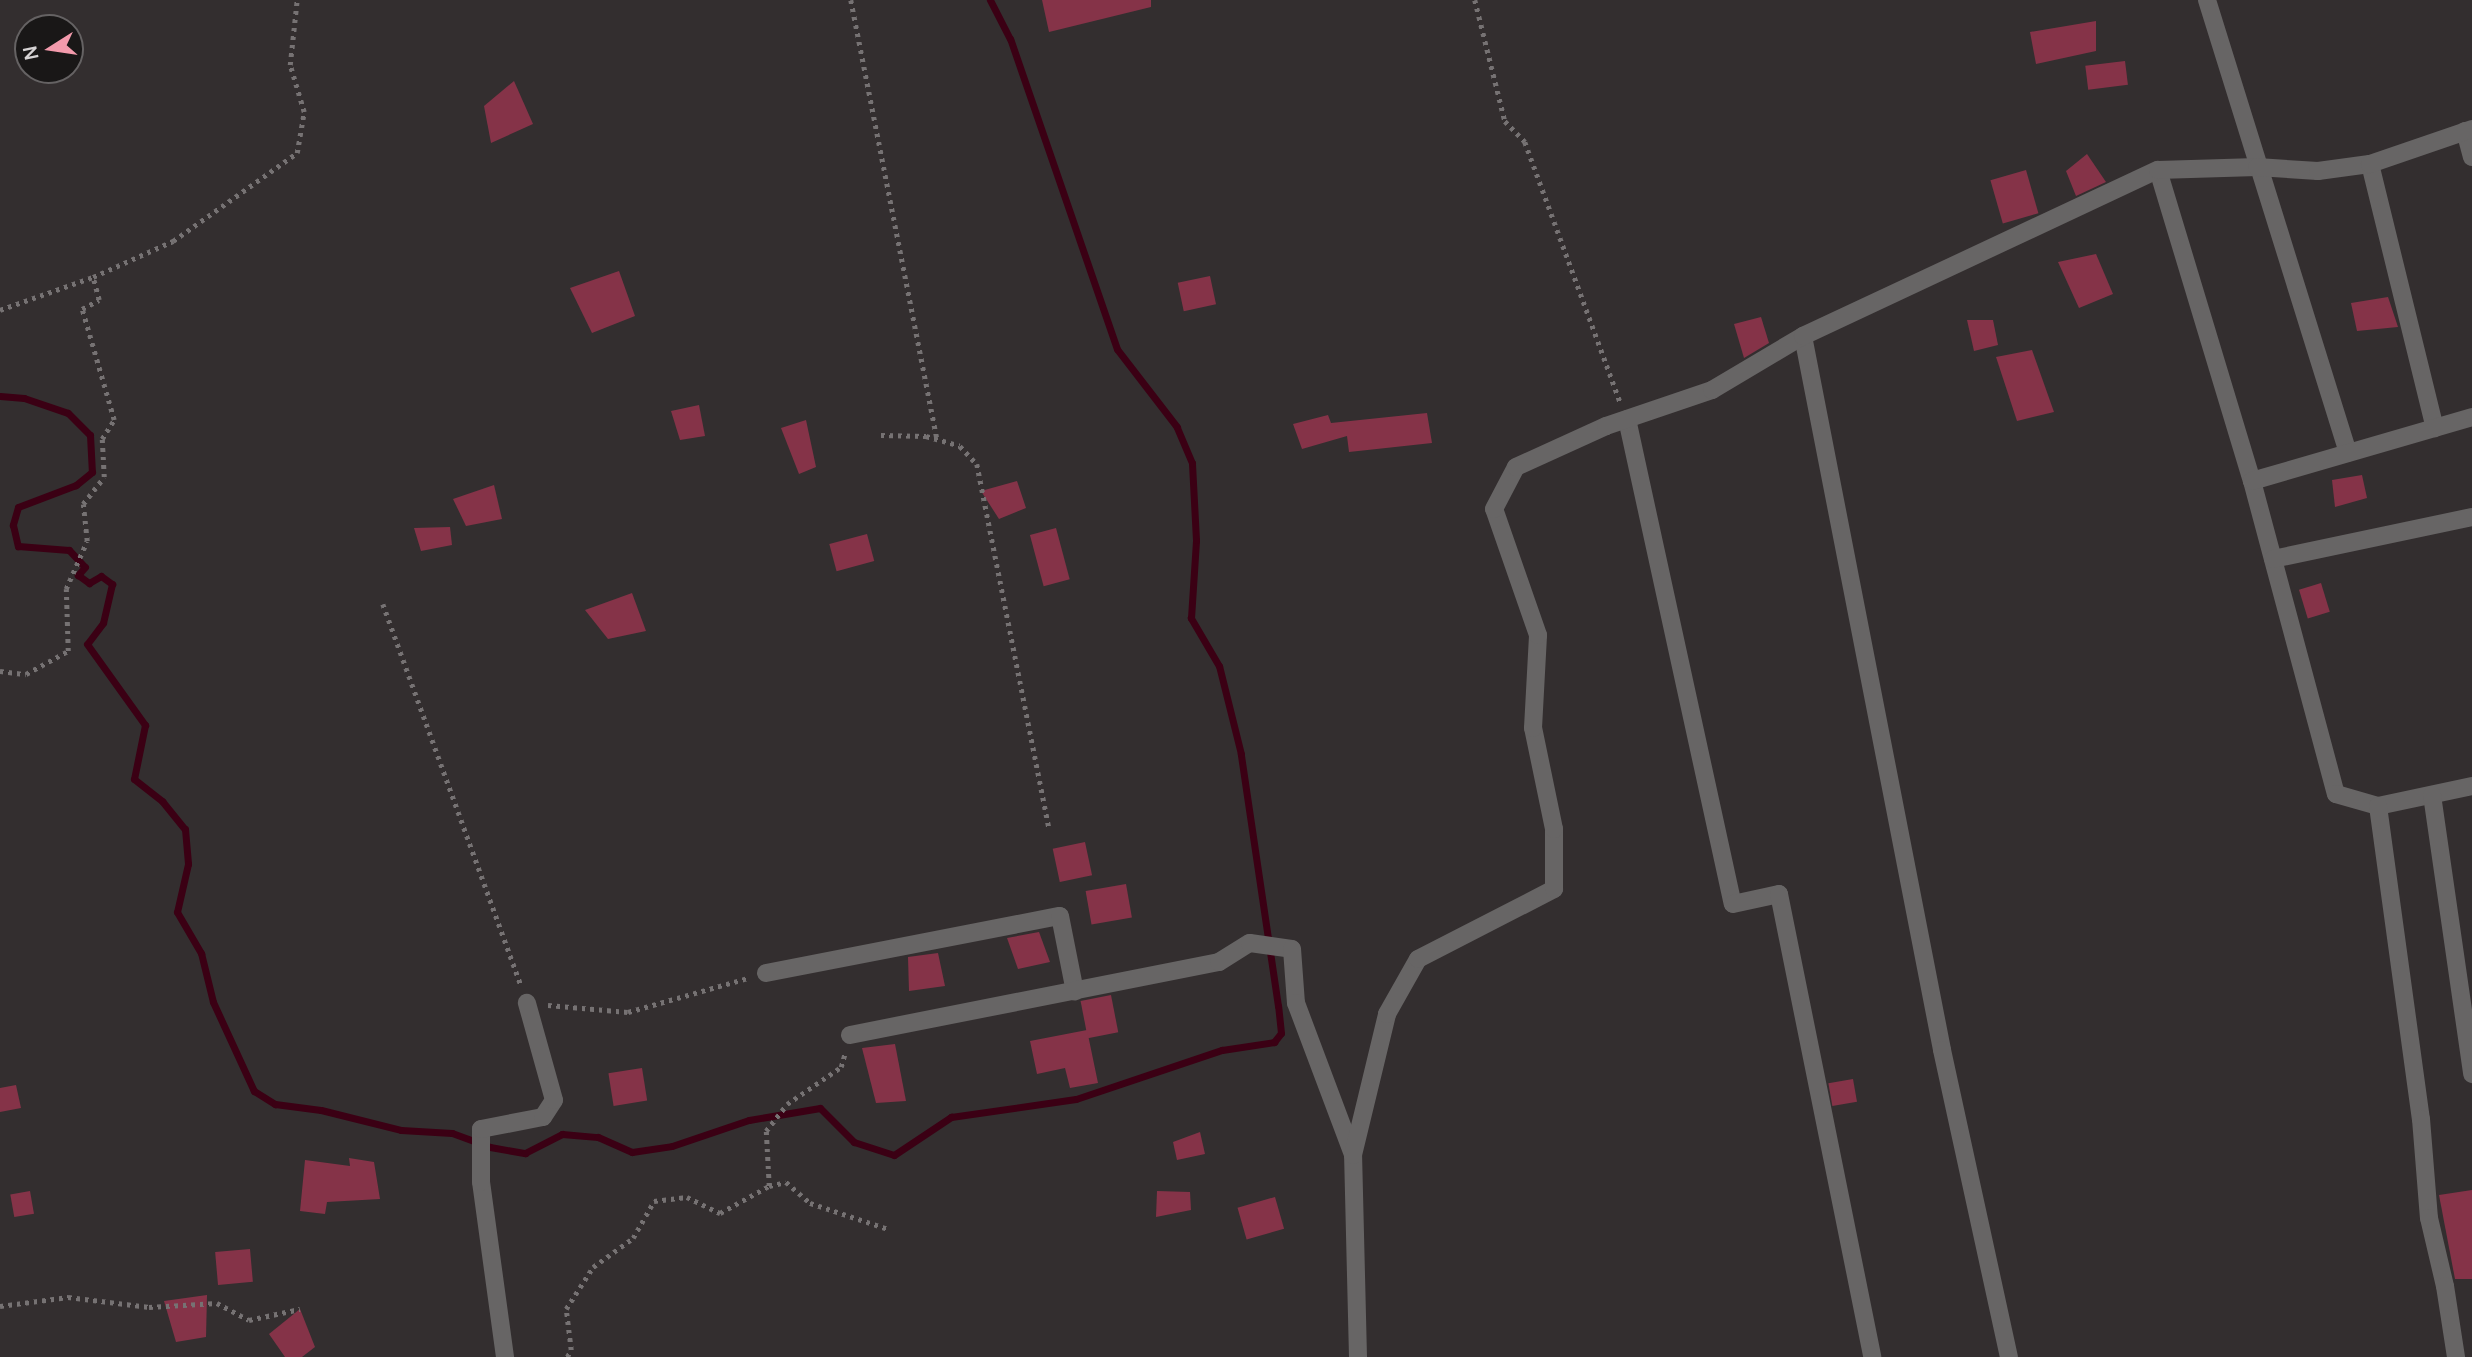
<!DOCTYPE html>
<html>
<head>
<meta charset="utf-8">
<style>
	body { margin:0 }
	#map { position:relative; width:2472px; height:1357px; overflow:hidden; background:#332e2f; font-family:Manrope,sans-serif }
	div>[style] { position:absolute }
	.stream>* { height:7px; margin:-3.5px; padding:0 3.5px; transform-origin:3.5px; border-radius:3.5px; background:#3b0014 }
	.building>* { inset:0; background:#853348; transform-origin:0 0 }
	.path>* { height:4.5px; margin-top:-2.25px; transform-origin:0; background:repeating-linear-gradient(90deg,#767273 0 3.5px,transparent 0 8.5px) }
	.minor>* { height:18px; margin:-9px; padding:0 9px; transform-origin:9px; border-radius:9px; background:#676565 }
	span { translate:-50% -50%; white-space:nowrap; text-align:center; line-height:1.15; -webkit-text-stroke:6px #191717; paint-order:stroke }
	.north { position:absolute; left:14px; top:14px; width:70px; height:70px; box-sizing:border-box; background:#191717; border:2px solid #656263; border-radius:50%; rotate:258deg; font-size:19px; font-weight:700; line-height:28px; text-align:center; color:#d6d3d4 }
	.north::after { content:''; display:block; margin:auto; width:24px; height:32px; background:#f39aac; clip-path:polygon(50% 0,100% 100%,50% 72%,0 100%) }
</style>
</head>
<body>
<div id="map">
	<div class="stream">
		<div style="left:0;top:396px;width:24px;rotate:5deg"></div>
		<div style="left:24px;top:398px;width:46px;rotate:18.8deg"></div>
		<div style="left:68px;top:413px;width:31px;rotate:45deg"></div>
		<div style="left:90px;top:435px;width:37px;rotate:87deg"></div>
		<div style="left:92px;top:472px;width:21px;rotate:141deg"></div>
		<div style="left:76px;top:485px;width:62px;rotate:159.2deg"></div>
		<div style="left:18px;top:507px;width:19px;rotate:106deg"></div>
		<div style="left:13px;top:525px;width:22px;rotate:77deg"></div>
		<div style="left:18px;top:546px;width:51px;rotate:4.5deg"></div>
		<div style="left:69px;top:550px;width:23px;rotate:47deg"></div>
		<div style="left:85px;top:567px;width:11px;rotate:131deg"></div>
		<div style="left:78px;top:575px;width:14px;rotate:36deg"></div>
		<div style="left:89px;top:583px;width:14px;rotate:-30deg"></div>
		<div style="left:101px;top:576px;width:14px;rotate:36deg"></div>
		<div style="left:112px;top:584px;width:40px;rotate:103deg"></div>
		<div style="left:103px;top:623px;width:26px;rotate:127deg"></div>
		<div style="left:87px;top:644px;width:100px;rotate:54.4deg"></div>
		<div style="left:145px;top:725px;width:55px;rotate:101.5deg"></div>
		<div style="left:134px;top:779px;width:36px;rotate:38deg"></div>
		<div style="left:162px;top:801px;width:36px;rotate:51deg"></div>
		<div style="left:185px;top:829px;width:35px;rotate:85deg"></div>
		<div style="left:188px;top:864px;width:49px;rotate:102.9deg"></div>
		<div style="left:177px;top:912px;width:48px;rotate:59.7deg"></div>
		<div style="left:201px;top:953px;width:50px;rotate:76.2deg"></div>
		<div style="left:213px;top:1002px;width:98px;rotate:65.3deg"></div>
		<div style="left:254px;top:1091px;width:25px;rotate:32deg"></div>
		<div style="left:275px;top:1104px;width:46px;rotate:7.4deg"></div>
		<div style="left:321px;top:1110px;width:82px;rotate:14deg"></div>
		<div style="left:401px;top:1130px;width:51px;rotate:3.4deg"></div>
		<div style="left:452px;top:1133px;width:40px;rotate:20.2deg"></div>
		<div style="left:490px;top:1147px;width:36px;rotate:10deg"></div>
		<div style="left:525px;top:1153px;width:42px;rotate:-27.2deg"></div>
		<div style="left:562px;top:1134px;width:36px;rotate:5deg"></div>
		<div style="left:598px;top:1137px;width:37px;rotate:24deg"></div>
		<div style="left:632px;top:1152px;width:40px;rotate:-8.5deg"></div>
		<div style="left:672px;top:1146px;width:81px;rotate:-18.7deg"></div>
		<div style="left:749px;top:1120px;width:72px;rotate:-9.6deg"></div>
		<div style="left:820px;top:1108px;width:48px;rotate:45deg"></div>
		<div style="left:854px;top:1142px;width:42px;rotate:18deg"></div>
		<div style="left:894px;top:1155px;width:69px;rotate:-33.7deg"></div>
		<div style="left:951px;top:1117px;width:126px;rotate:-8.2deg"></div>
		<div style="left:1076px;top:1099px;width:154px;rotate:-18.6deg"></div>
		<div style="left:1222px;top:1050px;width:53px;rotate:-8.7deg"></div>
		<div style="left:1274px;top:1042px;width:11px;rotate:-52deg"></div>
		<div style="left:1281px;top:1033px;width:27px;rotate:-96deg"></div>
		<div style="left:1278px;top:1006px;width:255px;rotate:-98.4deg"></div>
		<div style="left:1241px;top:754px;width:91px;rotate:-104deg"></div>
		<div style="left:1219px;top:666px;width:56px;rotate:-120.3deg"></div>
		<div style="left:1191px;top:618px;width:78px;rotate:-86.3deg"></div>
		<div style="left:1196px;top:540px;width:77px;rotate:-93deg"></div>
		<div style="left:1192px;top:463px;width:39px;rotate:-113deg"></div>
		<div style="left:1177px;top:427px;width:98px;rotate:-127.6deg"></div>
		<div style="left:1117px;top:349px;width:328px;rotate:-109deg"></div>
		<div style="left:1010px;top:39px;width:44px;rotate:-117.1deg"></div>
	</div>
	<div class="building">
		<div style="clip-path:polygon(1042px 0,1151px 0,1151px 7px,1049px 32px)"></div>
		<div style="clip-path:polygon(2096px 21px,2096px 51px,2036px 64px,2030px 32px)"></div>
		<div style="left:2125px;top:61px;width:24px;height:40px;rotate:83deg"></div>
		<div style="clip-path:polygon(514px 81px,533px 124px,491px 143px,484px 106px)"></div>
		<div style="clip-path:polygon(2087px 154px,2106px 182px,2076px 196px,2066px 171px)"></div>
		<div style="left:2026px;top:170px;width:45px;height:37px;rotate:74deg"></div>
		<div style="clip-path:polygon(2096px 254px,2113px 294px,2079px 308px,2058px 262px)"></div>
		<div style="clip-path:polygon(619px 271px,635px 316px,592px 333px,570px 288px)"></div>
		<div style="left:1210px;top:276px;width:29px;height:33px;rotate:78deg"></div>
		<div style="clip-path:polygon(2388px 297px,2398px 327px,2357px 331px,2351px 303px)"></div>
		<div style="clip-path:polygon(1761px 317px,1769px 343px,1744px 358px,1734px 324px)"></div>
		<div style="clip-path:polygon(1967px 320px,1993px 320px,1998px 345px,1974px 351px)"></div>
		<div style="clip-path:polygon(2032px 350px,2054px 412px,2017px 421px,1996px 357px)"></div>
		<div style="clip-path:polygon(699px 405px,705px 436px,680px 440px,671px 411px)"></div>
		<div style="clip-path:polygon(1427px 413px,1432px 443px,1349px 452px,1347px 436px,1302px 449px,1293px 424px,1328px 415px,1331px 423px)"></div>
		<div style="clip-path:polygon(806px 420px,816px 467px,799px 474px,781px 428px)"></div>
		<div style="clip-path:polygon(2362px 475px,2367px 498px,2335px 507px,2332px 480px)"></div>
		<div style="clip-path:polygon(1017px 481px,1026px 508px,999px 519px,981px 491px)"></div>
		<div style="clip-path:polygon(494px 485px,502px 519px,466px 526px,453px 499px)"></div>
		<div style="clip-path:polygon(450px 527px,452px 545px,421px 551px,414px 528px)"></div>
		<div style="left:1056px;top:528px;width:53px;height:27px;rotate:75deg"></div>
		<div style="left:867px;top:534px;width:28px;height:39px;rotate:75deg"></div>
		<div style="left:2321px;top:583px;width:30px;height:23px;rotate:73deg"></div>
		<div style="clip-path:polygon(632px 593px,646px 631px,608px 639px,585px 610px)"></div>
		<div style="left:1085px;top:842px;width:34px;height:33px;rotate:78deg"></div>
		<div style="left:1126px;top:884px;width:34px;height:41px;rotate:80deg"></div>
		<div style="clip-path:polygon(1039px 932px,1050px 962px,1018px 969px,1007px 938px)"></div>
		<div style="clip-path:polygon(938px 953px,945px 986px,909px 991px,908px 957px)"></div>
		<div style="left:1111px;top:995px;width:38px;height:31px;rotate:79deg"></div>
		<div style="clip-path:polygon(1087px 1030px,1098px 1083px,1070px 1088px,1065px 1068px,1037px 1074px,1030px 1041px)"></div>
		<div style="clip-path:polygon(895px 1044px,906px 1101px,876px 1103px,862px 1048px)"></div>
		<div style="left:642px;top:1068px;width:33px;height:34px;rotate:81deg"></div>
		<div style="left:1853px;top:1079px;width:23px;height:25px;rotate:80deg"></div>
		<div style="clip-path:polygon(16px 1085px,21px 1108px,0 1112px,0 1088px)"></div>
		<div style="clip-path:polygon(1200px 1132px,1205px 1154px,1177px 1160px,1173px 1142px)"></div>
		<div style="clip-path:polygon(349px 1158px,374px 1162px,380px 1199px,327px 1202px,325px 1214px,300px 1211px,305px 1160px,350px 1166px)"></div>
		<div style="clip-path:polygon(2472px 1190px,2472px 1279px,2455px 1279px,2439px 1195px)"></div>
		<div style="left:30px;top:1191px;width:23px;height:20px;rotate:80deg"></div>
		<div style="clip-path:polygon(1157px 1191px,1190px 1192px,1191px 1210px,1156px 1217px)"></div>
		<div style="left:1275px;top:1197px;width:33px;height:39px;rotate:74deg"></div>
		<div style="left:250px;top:1249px;width:33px;height:35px;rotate:85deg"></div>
		<div style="clip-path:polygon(207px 1295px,206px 1337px,176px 1342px,164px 1301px)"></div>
		<div style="clip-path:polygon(300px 1309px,315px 1347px,302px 1357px,285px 1357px,269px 1334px)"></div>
	</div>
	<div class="path">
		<div style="left:851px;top:0;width:447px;rotate:78.9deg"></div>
		<div style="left:1475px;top:0;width:125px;rotate:76.1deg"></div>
		<div style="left:1505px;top:121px;width:29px;rotate:46deg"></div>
		<div style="left:1525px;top:142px;width:277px;rotate:69.9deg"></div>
		<div style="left:0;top:310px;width:99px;rotate:-19.5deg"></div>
		<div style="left:93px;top:277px;width:88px;rotate:-24.2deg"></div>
		<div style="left:173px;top:241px;width:152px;rotate:-35.4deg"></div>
		<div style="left:297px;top:153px;width:42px;rotate:-80.3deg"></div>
		<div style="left:304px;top:112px;width:49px;rotate:-106.6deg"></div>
		<div style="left:290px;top:65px;width:65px;rotate:-83.9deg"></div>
		<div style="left:881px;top:435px;width:45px;rotate:1.3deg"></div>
		<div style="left:926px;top:436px;width:35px;rotate:16deg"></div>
		<div style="left:960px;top:446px;width:25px;rotate:47deg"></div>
		<div style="left:977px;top:464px;width:372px;rotate:78.8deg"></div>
		<div style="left:383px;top:604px;width:405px;rotate:70.1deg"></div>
		<div style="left:0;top:671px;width:26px;rotate:7deg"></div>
		<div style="left:26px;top:674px;width:48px;rotate:-28.7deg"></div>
		<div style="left:68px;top:651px;width:62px;rotate:-91.8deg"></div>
		<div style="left:66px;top:589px;width:52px;rotate:-66.4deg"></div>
		<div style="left:87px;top:541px;width:37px;rotate:-96deg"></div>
		<div style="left:83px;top:504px;width:34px;rotate:-52deg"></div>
		<div style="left:104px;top:477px;width:38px;rotate:-93deg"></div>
		<div style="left:102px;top:439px;width:22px;rotate:-58deg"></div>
		<div style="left:114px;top:420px;width:116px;rotate:-106.1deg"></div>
		<div style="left:82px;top:309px;width:19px;rotate:-28deg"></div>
		<div style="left:99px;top:300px;width:24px;rotate:-105deg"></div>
		<div style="left:548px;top:1005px;width:80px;rotate:5deg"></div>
		<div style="left:628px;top:1012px;width:125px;rotate:-15.8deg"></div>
		<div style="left:769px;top:1186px;width:17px;rotate:-13deg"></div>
		<div style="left:786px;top:1182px;width:32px;rotate:41deg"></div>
		<div style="left:810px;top:1203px;width:82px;rotate:18.4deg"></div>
		<div style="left:0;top:1306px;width:69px;rotate:-7.5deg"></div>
		<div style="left:68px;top:1297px;width:82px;rotate:7deg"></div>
		<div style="left:149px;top:1307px;width:68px;rotate:-3.4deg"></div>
		<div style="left:217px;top:1303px;width:36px;rotate:28deg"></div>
		<div style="left:249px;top:1320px;width:52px;rotate:-12.2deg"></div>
		<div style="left:567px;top:1357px;width:8px;rotate:-60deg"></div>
		<div style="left:571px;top:1350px;width:41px;rotate:-97deg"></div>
		<div style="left:566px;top:1309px;width:50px;rotate:-57.3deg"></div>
		<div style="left:593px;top:1267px;width:49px;rotate:-35.9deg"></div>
		<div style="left:633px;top:1238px;width:43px;rotate:-60.4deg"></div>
		<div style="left:654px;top:1201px;width:33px;rotate:-7deg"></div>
		<div style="left:687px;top:1197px;width:37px;rotate:26deg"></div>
		<div style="left:720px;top:1213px;width:56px;rotate:-28.9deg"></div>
		<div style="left:769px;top:1186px;width:55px;rotate:-93.1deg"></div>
		<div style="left:766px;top:1131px;width:34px;rotate:-52deg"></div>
		<div style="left:787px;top:1104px;width:65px;rotate:-34.4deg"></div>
		<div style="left:841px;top:1067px;width:15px;rotate:-74deg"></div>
	</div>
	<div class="minor">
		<div style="left:2207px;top:0;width:474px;rotate:72.7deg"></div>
		<div style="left:2465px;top:131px;width:27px;rotate:75deg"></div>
		<div style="left:2370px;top:164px;width:272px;rotate:76.2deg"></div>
		<div style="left:2158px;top:170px;width:325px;rotate:73.2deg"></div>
		<div style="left:2252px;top:481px;width:324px;rotate:75deg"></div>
		<div style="left:2336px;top:794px;width:44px;rotate:15.9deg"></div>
		<div style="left:2378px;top:806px;width:96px;rotate:-12deg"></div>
		<div style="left:1803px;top:336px;width:727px;rotate:78.98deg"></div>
		<div style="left:1942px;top:1050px;width:314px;rotate:77.7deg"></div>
		<div style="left:1627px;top:419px;width:496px;rotate:77.7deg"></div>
		<div style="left:1733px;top:904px;width:47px;rotate:-12.3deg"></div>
		<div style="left:1779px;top:894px;width:472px;rotate:78.6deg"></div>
		<div style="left:2252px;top:481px;width:229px;rotate:-16.2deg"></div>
		<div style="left:2273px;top:559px;width:203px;rotate:-11.9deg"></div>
		<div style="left:2432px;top:795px;width:282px;rotate:81.8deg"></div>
		<div style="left:2378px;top:806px;width:316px;rotate:82.2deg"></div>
		<div style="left:2421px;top:1119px;width:99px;rotate:85.4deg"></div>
		<div style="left:2429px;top:1218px;width:70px;rotate:76.8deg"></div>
		<div style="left:2445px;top:1286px;width:72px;rotate:81.2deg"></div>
		<div style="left:766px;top:973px;width:299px;rotate:-11deg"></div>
		<div style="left:1060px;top:916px;width:77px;rotate:78.8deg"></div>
		<div style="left:850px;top:1035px;width:376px;rotate:-11.2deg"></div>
		<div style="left:1219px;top:962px;width:36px;rotate:-32deg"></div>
		<div style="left:1250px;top:943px;width:42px;rotate:8.1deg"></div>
		<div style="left:1292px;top:949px;width:54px;rotate:85.8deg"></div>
		<div style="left:1296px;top:1003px;width:162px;rotate:69.4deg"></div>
		<div style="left:505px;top:1357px;width:177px;rotate:-97.8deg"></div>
		<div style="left:481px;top:1182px;width:53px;rotate:-90deg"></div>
		<div style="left:481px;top:1129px;width:63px;rotate:-11deg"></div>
		<div style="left:543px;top:1117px;width:20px;rotate:-57deg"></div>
		<div style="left:554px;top:1100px;width:101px;rotate:-105.6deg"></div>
		<div style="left:1358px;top:1357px;width:202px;rotate:-91.4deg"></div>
		<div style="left:1353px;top:1155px;width:145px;rotate:-76.4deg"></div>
		<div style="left:1387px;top:1014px;width:63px;rotate:-60.6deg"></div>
		<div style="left:1418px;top:959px;width:153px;rotate:-27.2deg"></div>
		<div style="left:1554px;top:889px;width:60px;rotate:-90deg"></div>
		<div style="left:1554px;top:829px;width:103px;rotate:-101.7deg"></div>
		<div style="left:1533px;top:728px;width:93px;rotate:-86.9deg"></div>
		<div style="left:1538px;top:635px;width:133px;rotate:-109.2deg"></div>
		<div style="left:1494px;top:509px;width:47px;rotate:-62.4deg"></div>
		<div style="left:1516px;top:467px;width:99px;rotate:-24.5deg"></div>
		<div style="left:1606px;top:426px;width:112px;rotate:-18.8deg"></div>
		<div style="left:1712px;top:390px;width:106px;rotate:-30.7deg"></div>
		<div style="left:1803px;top:336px;width:392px;rotate:-25.1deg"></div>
		<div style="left:2158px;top:170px;width:99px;rotate:-1.7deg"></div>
		<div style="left:2257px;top:167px;width:61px;rotate:3.8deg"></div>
		<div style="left:2318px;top:171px;width:52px;rotate:-7.7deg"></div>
		<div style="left:2370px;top:164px;width:108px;rotate:-18.9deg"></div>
	</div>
	<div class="north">N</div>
</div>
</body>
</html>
